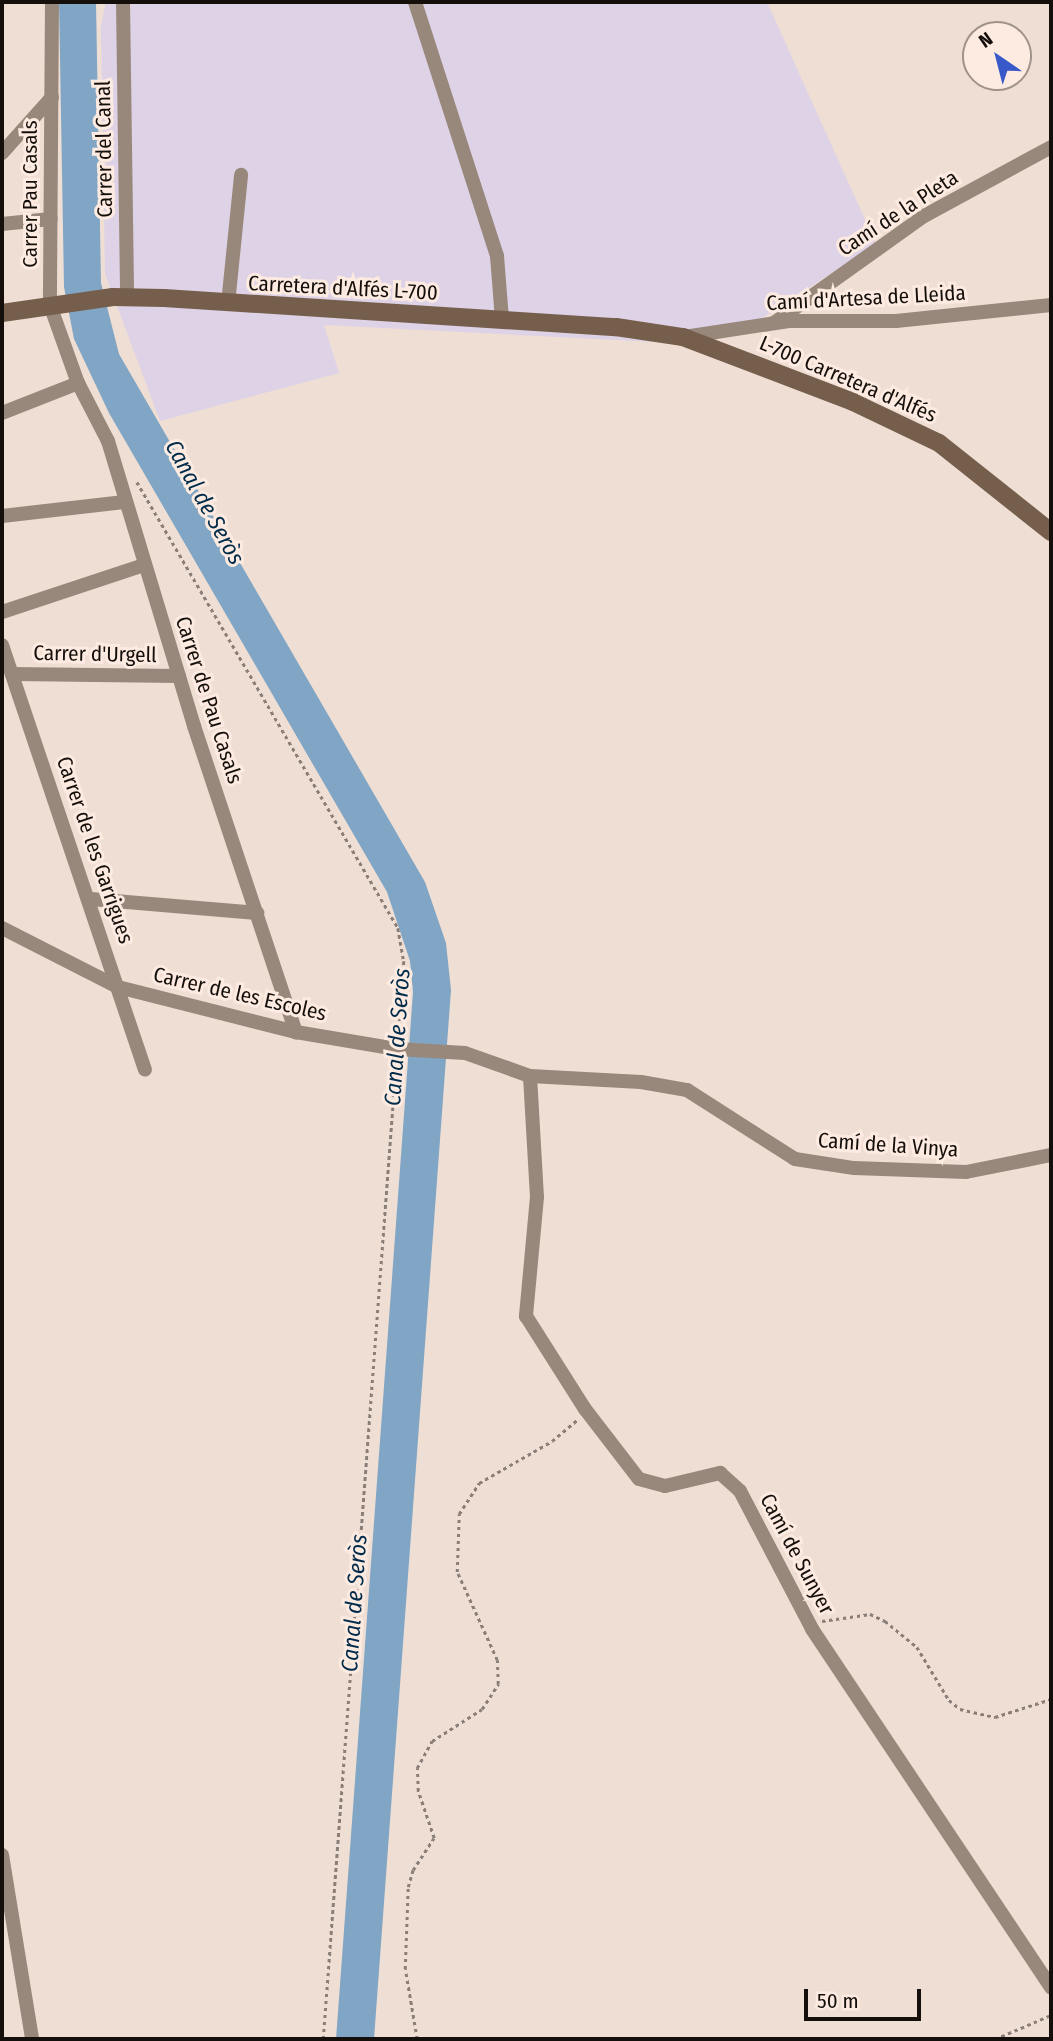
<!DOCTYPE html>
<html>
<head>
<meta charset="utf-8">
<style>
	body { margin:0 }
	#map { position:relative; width:1053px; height:2041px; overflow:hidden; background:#efded4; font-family:"Fira Sans Condensed",sans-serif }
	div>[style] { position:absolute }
	.industrial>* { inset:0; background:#ded2e6 }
	.water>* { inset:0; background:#81a6c5 }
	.path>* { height:2.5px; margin-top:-1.25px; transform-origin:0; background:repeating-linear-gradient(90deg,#8a7e78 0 3.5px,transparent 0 7px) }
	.street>* { height:14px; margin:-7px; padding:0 7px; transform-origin:7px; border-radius:7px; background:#98887b }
	.secondary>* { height:18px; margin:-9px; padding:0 9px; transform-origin:9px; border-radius:9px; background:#755e4b }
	span { translate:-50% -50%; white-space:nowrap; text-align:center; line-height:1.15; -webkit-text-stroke:6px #fdebe1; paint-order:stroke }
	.street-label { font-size:21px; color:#150f0c }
	.water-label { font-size:23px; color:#002b4a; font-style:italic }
	.frame { position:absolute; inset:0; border:4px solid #150f0c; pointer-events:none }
	.north { position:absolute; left:962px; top:21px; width:70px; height:70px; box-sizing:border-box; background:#fdebe1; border:2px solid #a0938c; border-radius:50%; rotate:325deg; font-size:19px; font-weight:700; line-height:28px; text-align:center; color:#150f0c }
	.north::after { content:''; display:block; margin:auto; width:24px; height:32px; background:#3958ca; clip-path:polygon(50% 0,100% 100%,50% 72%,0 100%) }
	.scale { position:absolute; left:804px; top:1989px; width:117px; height:32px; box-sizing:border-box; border:4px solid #150f0c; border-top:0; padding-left:9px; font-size:21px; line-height:24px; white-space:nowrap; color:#150f0c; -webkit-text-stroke:5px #fdebe1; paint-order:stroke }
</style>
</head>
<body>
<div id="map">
	<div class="industrial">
		<div style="clip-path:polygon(106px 2px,767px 2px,876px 244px,761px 319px,674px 343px,324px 325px,339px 373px,160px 421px,105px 274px,101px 26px)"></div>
	</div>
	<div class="water">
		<div style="clip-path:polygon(59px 2px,96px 2px,101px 283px,119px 354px,425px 882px,446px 943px,451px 990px,374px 2039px,336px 2039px,413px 992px,410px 961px,387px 892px,109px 413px,74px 339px,64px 287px)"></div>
	</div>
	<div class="path">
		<div style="left:137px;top:482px;width:517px;rotate:59.66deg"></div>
		<div style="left:398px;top:928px;width:34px;rotate:80deg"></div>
		<div style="left:404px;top:961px;width:73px;rotate:93.9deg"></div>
		<div style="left:822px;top:1621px;width:49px;rotate:-8.3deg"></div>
		<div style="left:870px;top:1614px;width:17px;rotate:25deg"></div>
		<div style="left:885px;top:1621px;width:41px;rotate:39.1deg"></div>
		<div style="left:917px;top:1647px;width:62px;rotate:58.9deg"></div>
		<div style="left:949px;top:1700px;width:14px;rotate:39deg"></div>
		<div style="left:960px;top:1709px;width:36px;rotate:13deg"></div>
		<div style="left:995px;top:1717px;width:59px;rotate:-17.8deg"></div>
		<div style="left:323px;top:2039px;width:980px;rotate:-85.73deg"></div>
		<div style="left:417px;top:2039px;width:71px;rotate:-99.7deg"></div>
		<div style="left:405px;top:1969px;width:82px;rotate:-87.9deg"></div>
		<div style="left:408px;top:1887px;width:18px;rotate:-74deg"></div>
		<div style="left:413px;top:1870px;width:38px;rotate:-57deg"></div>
		<div style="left:434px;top:1838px;width:50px;rotate:-108.8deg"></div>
		<div style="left:418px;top:1791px;width:23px;rotate:-92deg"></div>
		<div style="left:417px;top:1768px;width:31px;rotate:-61deg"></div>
		<div style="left:432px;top:1741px;width:59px;rotate:-32.6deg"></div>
		<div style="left:482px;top:1709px;width:30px;rotate:-57deg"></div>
		<div style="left:498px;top:1684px;width:24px;rotate:-92deg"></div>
		<div style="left:497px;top:1660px;width:97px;rotate:-114.4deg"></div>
		<div style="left:457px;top:1572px;width:58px;rotate:-88deg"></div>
		<div style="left:459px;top:1514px;width:37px;rotate:-57deg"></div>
		<div style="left:479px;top:1483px;width:84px;rotate:-29.9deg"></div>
		<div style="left:552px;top:1441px;width:33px;rotate:-40deg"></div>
		<div style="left:995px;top:2039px;width:61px;rotate:-23.2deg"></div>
	</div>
	<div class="street">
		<div style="left:52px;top:2px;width:303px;rotate:90.4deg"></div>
		<div style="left:50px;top:305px;width:83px;rotate:70.3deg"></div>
		<div style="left:78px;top:383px;width:65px;rotate:62.7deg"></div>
		<div style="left:108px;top:441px;width:298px;rotate:73.2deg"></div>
		<div style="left:194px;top:726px;width:323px;rotate:71.6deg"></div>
		<div style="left:123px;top:2px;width:295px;rotate:89.2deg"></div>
		<div style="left:415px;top:2px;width:267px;rotate:72.1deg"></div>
		<div style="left:497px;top:256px;width:63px;rotate:85.5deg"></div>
		<div style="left:2px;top:153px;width:75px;rotate:-48.2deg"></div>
		<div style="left:2px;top:224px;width:49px;rotate:-5.8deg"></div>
		<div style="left:228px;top:304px;width:130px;rotate:-84.2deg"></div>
		<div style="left:774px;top:323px;width:184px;rotate:-35.5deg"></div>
		<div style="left:924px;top:216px;width:145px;rotate:-28.5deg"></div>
		<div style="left:684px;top:337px;width:106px;rotate:-8.7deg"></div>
		<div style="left:789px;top:321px;width:107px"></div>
		<div style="left:896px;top:321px;width:156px;rotate:-5.9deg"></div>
		<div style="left:2px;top:413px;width:82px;rotate:-21.5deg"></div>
		<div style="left:2px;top:516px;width:123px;rotate:-6.5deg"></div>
		<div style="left:2px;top:612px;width:150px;rotate:-18.3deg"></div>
		<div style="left:2px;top:645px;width:448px;rotate:71.4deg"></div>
		<div style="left:12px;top:674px;width:167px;rotate:0.7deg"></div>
		<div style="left:91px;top:899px;width:167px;rotate:4.8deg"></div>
		<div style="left:2px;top:928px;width:130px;rotate:27deg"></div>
		<div style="left:118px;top:987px;width:184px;rotate:14.2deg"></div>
		<div style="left:296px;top:1032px;width:102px;rotate:9.6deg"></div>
		<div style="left:397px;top:1049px;width:68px;rotate:3.4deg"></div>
		<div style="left:465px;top:1053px;width:69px;rotate:19.5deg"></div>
		<div style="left:530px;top:1076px;width:111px;rotate:3.1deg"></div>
		<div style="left:641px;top:1082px;width:47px;rotate:9.9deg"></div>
		<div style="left:687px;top:1090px;width:128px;rotate:32.6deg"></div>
		<div style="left:795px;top:1159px;width:60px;rotate:8.7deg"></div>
		<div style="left:854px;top:1168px;width:112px;rotate:2deg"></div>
		<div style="left:966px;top:1172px;width:87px;rotate:-11.3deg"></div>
		<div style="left:530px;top:1076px;width:121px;rotate:86.7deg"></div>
		<div style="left:537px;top:1197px;width:120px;rotate:95.3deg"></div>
		<div style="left:526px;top:1316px;width:110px;rotate:57.6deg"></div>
		<div style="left:585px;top:1409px;width:88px;rotate:52.4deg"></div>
		<div style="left:639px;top:1479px;width:27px;rotate:15deg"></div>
		<div style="left:665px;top:1486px;width:57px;rotate:-13.3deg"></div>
		<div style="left:720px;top:1473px;width:27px;rotate:42deg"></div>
		<div style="left:740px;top:1491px;width:156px;rotate:62.4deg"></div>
		<div style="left:812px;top:1629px;width:431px;rotate:56.3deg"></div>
		<div style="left:2px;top:1855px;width:186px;rotate:80.7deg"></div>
	</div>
	<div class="secondary">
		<div style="left:2px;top:313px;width:112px;rotate:-8.2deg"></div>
		<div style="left:113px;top:297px;width:51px;rotate:1.1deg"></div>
		<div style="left:164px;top:298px;width:453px;rotate:3.7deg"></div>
		<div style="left:616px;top:327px;width:68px;rotate:8.5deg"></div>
		<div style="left:683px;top:337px;width:182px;rotate:20.9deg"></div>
		<div style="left:853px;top:402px;width:95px;rotate:25.5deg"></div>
		<div style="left:939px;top:443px;width:143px;rotate:38.5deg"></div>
	</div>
	<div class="street-label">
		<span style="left:104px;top:149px;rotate:-91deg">Carrer del Canal</span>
		<span style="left:30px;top:194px;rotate:-90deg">Carrer Pau Casals</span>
		<span style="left:898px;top:213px;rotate:-33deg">Camí de la Pleta</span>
		<span style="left:343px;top:288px;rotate:3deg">Carretera d'Alfés L-700</span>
		<span style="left:866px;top:298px;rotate:-3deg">Camí d'Artesa de Lleida</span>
		<span style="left:848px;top:379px;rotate:23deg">L-700 Carretera d'Alfés</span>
		<span style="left:95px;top:654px;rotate:1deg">Carrer d'Urgell</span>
		<span style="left:209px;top:700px;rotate:72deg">Carrer de Pau Casals</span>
		<span style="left:95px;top:850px;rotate:71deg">Carrer de les Garrigues</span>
		<span style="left:240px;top:994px;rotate:13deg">Carrer de les Escoles</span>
		<span style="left:888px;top:1145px;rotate:4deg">Camí de la Vinya</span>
		<span style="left:797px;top:1554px;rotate:62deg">Camí de Sunyer</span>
	</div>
	<div class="water-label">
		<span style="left:205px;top:502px;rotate:61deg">Canal de Seròs</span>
		<span style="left:397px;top:1037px;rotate:-86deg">Canal de Seròs</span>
		<span style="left:354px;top:1603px;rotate:-86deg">Canal de Seròs</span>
	</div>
	<div class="frame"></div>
	<div class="north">N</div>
	<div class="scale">50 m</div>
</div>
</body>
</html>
